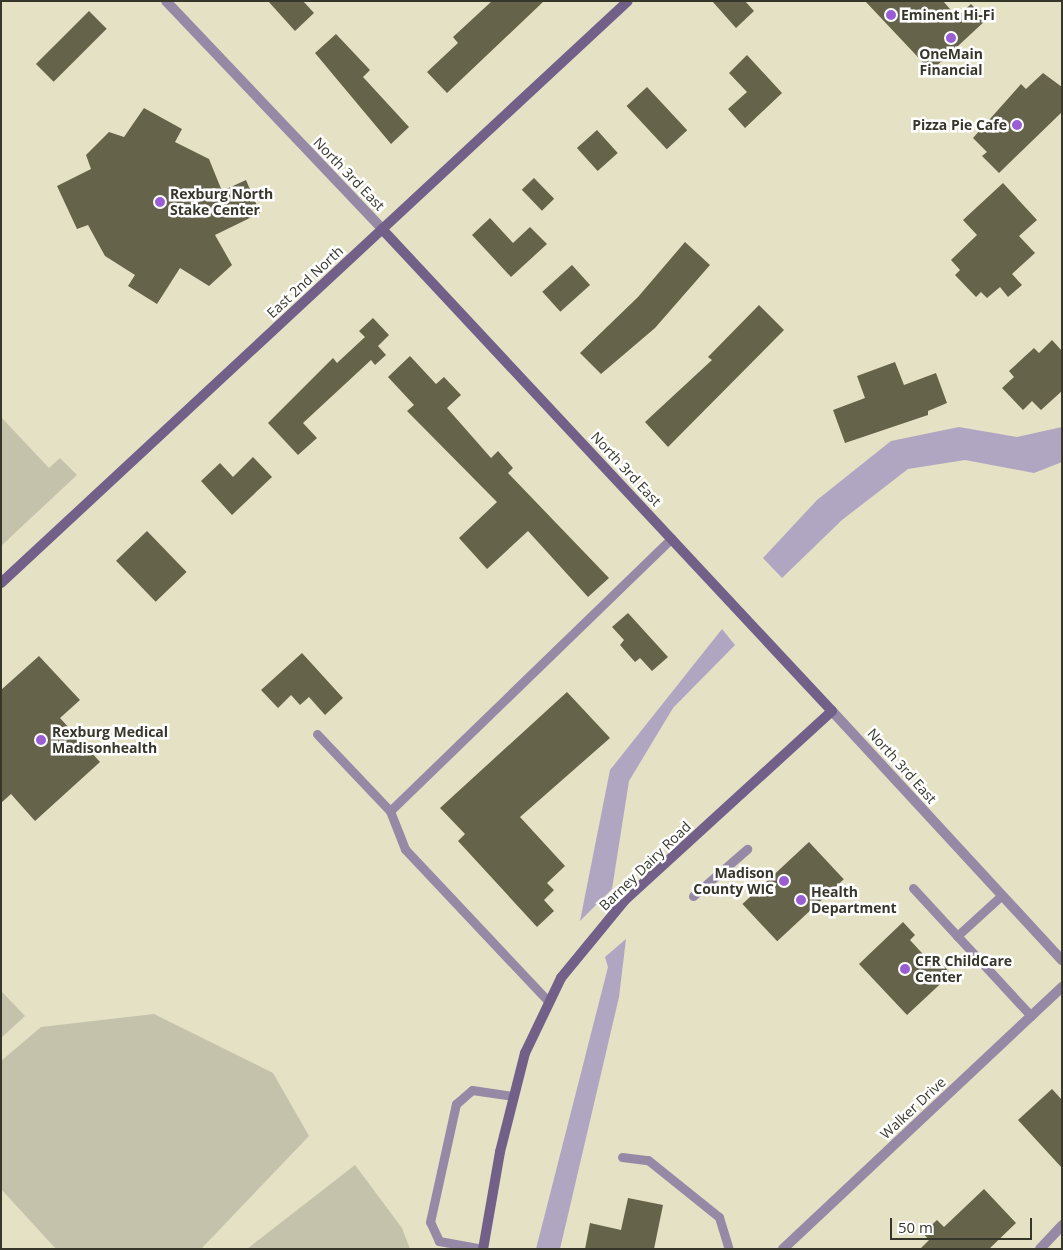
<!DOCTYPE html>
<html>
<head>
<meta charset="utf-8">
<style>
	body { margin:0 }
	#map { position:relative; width:1063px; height:1250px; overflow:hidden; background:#e4e1c5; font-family:"Open Sans",sans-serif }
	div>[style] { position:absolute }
	.green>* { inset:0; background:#c4c2ab }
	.water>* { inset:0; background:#b1a6c1 }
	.building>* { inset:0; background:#66634b; transform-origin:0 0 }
	.lane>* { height:9px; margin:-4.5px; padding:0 4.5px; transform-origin:4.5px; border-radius:4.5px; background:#9689a6 }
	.street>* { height:10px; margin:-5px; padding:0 5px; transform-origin:5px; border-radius:5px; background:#9689a6 }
	.secondary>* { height:10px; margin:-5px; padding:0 5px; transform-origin:5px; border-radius:5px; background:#736089 }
	.dots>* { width:14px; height:14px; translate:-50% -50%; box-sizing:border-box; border:2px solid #fff; border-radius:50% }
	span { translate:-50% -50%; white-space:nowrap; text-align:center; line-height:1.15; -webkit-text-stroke:5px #fff; paint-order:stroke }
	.poi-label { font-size:14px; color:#37362b; font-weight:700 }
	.left { translate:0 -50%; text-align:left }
	.right { translate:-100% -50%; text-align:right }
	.street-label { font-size:14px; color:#37362b }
	.frame { position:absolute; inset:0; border:2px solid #37362b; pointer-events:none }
	.scale { position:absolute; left:890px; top:1218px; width:142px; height:22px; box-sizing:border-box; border:2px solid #37362b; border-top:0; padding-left:6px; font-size:15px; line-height:18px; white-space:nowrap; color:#37362b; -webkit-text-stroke:4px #fff; paint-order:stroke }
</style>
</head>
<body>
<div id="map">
	<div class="green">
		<div style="clip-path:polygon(1px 417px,49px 468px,60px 458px,77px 475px,1px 546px)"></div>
		<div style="clip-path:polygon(1px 991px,25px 1016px,1px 1038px)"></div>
		<div style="clip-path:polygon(154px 1014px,273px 1073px,309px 1136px,201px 1249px,56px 1249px,1px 1189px,1px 1061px,41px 1027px)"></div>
		<div style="clip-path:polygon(355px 1165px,402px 1228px,410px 1249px,247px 1249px)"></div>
	</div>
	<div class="water">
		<div style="clip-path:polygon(959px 427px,1017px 437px,1062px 427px,1062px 462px,1034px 473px,965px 460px,908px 469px,842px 520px,782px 578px,763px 558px,817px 500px,891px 441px)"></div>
		<div style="clip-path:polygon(722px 629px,735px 645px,673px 708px,629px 781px,612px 889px,580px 921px,610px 770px)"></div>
		<div style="clip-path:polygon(626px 939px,619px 997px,560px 1249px,536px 1249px,608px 967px,605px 957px)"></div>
	</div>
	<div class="building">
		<div style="clip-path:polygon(268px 1px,303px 1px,314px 13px,295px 31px)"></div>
		<div style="clip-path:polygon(492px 1px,544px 1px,447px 93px,427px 72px,458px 43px,453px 37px)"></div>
		<div style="clip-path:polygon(712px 1px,745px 1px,754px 11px,736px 28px)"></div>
		<div style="clip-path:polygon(865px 1px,943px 1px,957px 17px,971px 4px,986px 20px,931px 71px)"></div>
		<div style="left:89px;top:11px;width:25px;height:75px;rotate:45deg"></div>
		<div style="clip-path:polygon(336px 34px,370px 70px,363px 77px,409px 127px,391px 144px,315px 53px)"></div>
		<div style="clip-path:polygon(747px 55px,782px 93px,745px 128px,728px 109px,747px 92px,729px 73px)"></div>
		<div style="clip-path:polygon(1043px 73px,1062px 87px,1062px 112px,999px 173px,982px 156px,987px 152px,973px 138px,1021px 84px,1026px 89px)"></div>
		<div style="left:647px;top:87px;width:59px;height:28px;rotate:47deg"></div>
		<div style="clip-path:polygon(144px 108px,182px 129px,175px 142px,209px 159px,222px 191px,246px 180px,260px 213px,215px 235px,232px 265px,209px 286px,180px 268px,157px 304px,128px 286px,135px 275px,105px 256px,88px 225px,77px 229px,57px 186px,91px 169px,86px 155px,109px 132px,124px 137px)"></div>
		<div style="left:597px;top:130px;width:31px;height:27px;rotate:48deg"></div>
		<div style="left:534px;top:178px;width:29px;height:17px;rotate:46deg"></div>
		<div style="clip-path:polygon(1003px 183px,1037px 220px,1019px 236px,1035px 253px,1012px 274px,1022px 285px,1008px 297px,1000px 287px,987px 298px,981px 292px,976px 297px,955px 275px,960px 270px,951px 260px,977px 235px,963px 220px)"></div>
		<div style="clip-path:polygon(490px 218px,513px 243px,530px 227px,547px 244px,511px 277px,472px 235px)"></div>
		<div style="clip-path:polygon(685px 242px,710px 265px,655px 328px,601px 374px,580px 353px,638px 297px)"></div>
		<div style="left:572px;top:265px;width:27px;height:40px;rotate:48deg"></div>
		<div style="clip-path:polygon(759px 305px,784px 330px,668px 447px,645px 422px,712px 360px,708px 357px)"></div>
		<div style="clip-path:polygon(373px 318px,389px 335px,378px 346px,386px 355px,375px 365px,371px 360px,303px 423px,317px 438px,298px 455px,268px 423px,333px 358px,337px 363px,365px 337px,359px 331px)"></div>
		<div style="clip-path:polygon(1052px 340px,1062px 351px,1062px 391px,1041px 410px,1032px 401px,1023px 410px,1002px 388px,1014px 377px,1009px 371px,1034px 348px,1039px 353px)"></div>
		<div style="clip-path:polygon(410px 356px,436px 384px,444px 377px,461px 395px,447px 408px,491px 458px,498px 451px,513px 468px,508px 473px,609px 578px,588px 597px,528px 531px,487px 569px,459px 538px,497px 502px,407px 411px,414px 405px,388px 377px)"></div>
		<div style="clip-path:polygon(895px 362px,904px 385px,936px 373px,947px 403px,928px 411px,928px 415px,845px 443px,833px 410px,865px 398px,857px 376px)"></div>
		<div style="clip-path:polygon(253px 457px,272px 477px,232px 515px,201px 481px,220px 463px,233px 477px)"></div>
		<div style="left:147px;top:531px;width:57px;height:43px;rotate:46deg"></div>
		<div style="clip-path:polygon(628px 613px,668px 657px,652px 671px,640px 658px,635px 662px,620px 645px,624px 640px,612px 627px)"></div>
		<div style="clip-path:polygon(302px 653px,343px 698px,325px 715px,309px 697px,300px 705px,291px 695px,278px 708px,261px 690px)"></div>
		<div style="clip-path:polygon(39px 656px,80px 700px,60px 718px,100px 762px,35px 821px,11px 794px,1px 803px,1px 690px)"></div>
		<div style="clip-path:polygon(567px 692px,610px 738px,520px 817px,565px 866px,547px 883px,554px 890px,544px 900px,554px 911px,537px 927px,458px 841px,465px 834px,440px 808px)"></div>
		<div style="left:809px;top:842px;width:51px;height:91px;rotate:47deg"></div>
		<div style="clip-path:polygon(903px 922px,915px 935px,910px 940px,931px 963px,937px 958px,951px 974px,907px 1015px,859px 964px)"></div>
		<div style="clip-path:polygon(1052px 1089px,1062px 1100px,1062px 1168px,1018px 1120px)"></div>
		<div style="clip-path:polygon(984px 1189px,1016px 1223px,989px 1249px,920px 1249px,929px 1240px,923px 1233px,937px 1220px,944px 1227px)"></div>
		<div style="clip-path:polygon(628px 1198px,663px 1205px,654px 1249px,585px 1249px,590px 1223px,621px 1230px)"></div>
	</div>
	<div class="lane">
		<div style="left:317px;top:734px;width:106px;rotate:46.5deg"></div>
		<div style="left:913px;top:888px;width:174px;rotate:47.3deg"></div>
		<div style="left:693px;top:896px;width:72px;rotate:-41deg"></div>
		<div style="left:957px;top:936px;width:59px;rotate:-42.3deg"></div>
		<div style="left:549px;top:1002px;width:210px;rotate:-133.3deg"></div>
		<div style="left:405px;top:849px;width:41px;rotate:-111.5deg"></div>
		<div style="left:390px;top:811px;width:392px;rotate:-44.1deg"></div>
		<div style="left:622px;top:1157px;width:26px;rotate:7deg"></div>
		<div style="left:648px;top:1160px;width:91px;rotate:38.8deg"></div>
		<div style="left:719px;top:1217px;width:34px;rotate:73deg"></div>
		<div style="left:483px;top:1249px;width:45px;rotate:-169.7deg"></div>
		<div style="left:439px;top:1241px;width:21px;rotate:-115deg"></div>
		<div style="left:430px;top:1222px;width:121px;rotate:-77.6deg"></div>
		<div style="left:456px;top:1104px;width:21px;rotate:-41deg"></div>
		<div style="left:472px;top:1090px;width:41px;rotate:8.3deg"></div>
	</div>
	<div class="street">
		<div style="left:166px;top:1px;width:314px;rotate:46.5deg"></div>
		<div style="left:832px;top:711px;width:339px;rotate:47.3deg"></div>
		<div style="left:783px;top:1249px;width:383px;rotate:-43.2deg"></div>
		<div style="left:1040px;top:1249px;width:33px;rotate:-47deg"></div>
	</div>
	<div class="secondary">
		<div style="left:382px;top:229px;width:659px;rotate:46.97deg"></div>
		<div style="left:832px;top:711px;width:280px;rotate:137.6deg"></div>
		<div style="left:625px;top:900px;width:101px;rotate:129.4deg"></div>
		<div style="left:561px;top:978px;width:83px;rotate:115.6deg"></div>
		<div style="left:525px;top:1053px;width:102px;rotate:104.2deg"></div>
		<div style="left:500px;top:1152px;width:98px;rotate:99.9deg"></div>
		<div style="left:1px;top:583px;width:855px;rotate:-42.87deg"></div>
	</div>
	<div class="dots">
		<div style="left:891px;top:15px;background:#9a5dd4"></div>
		<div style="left:951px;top:38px;background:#9a5dd4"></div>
		<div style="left:1017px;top:125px;background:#9a5dd4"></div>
		<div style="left:160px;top:202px;background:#9a5dd4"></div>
		<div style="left:41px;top:740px;background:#9a5dd4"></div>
		<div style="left:784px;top:881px;background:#9a5dd4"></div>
		<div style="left:801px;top:900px;background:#9a5dd4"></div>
		<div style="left:905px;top:969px;background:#9a5dd4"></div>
	</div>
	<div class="poi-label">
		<span class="left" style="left:901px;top:15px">Eminent Hi-Fi</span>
		<span style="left:951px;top:62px">OneMain<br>Financial</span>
		<span class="right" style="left:1007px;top:125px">Pizza Pie Cafe</span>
		<span class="left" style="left:170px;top:202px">Rexburg North<br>Stake Center</span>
		<span class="left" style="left:52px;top:740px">Rexburg Medical<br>Madisonhealth</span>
		<span class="right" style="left:774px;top:881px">Madison<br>County WIC</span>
		<span class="left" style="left:811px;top:900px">Health<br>Department</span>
		<span class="left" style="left:915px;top:969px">CFR ChildCare<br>Center</span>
	</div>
	<div class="street-label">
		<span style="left:349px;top:174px;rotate:46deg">North 3rd East</span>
		<span style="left:305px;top:282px;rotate:-43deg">East 2nd North</span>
		<span style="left:626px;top:469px;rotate:47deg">North 3rd East</span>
		<span style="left:902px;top:766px;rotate:48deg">North 3rd East</span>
		<span style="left:645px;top:866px;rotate:-44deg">Barney Dairy Road</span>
		<span style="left:913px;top:1108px;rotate:-43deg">Walker Drive</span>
	</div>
	<div class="frame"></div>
	<div class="scale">50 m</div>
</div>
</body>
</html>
